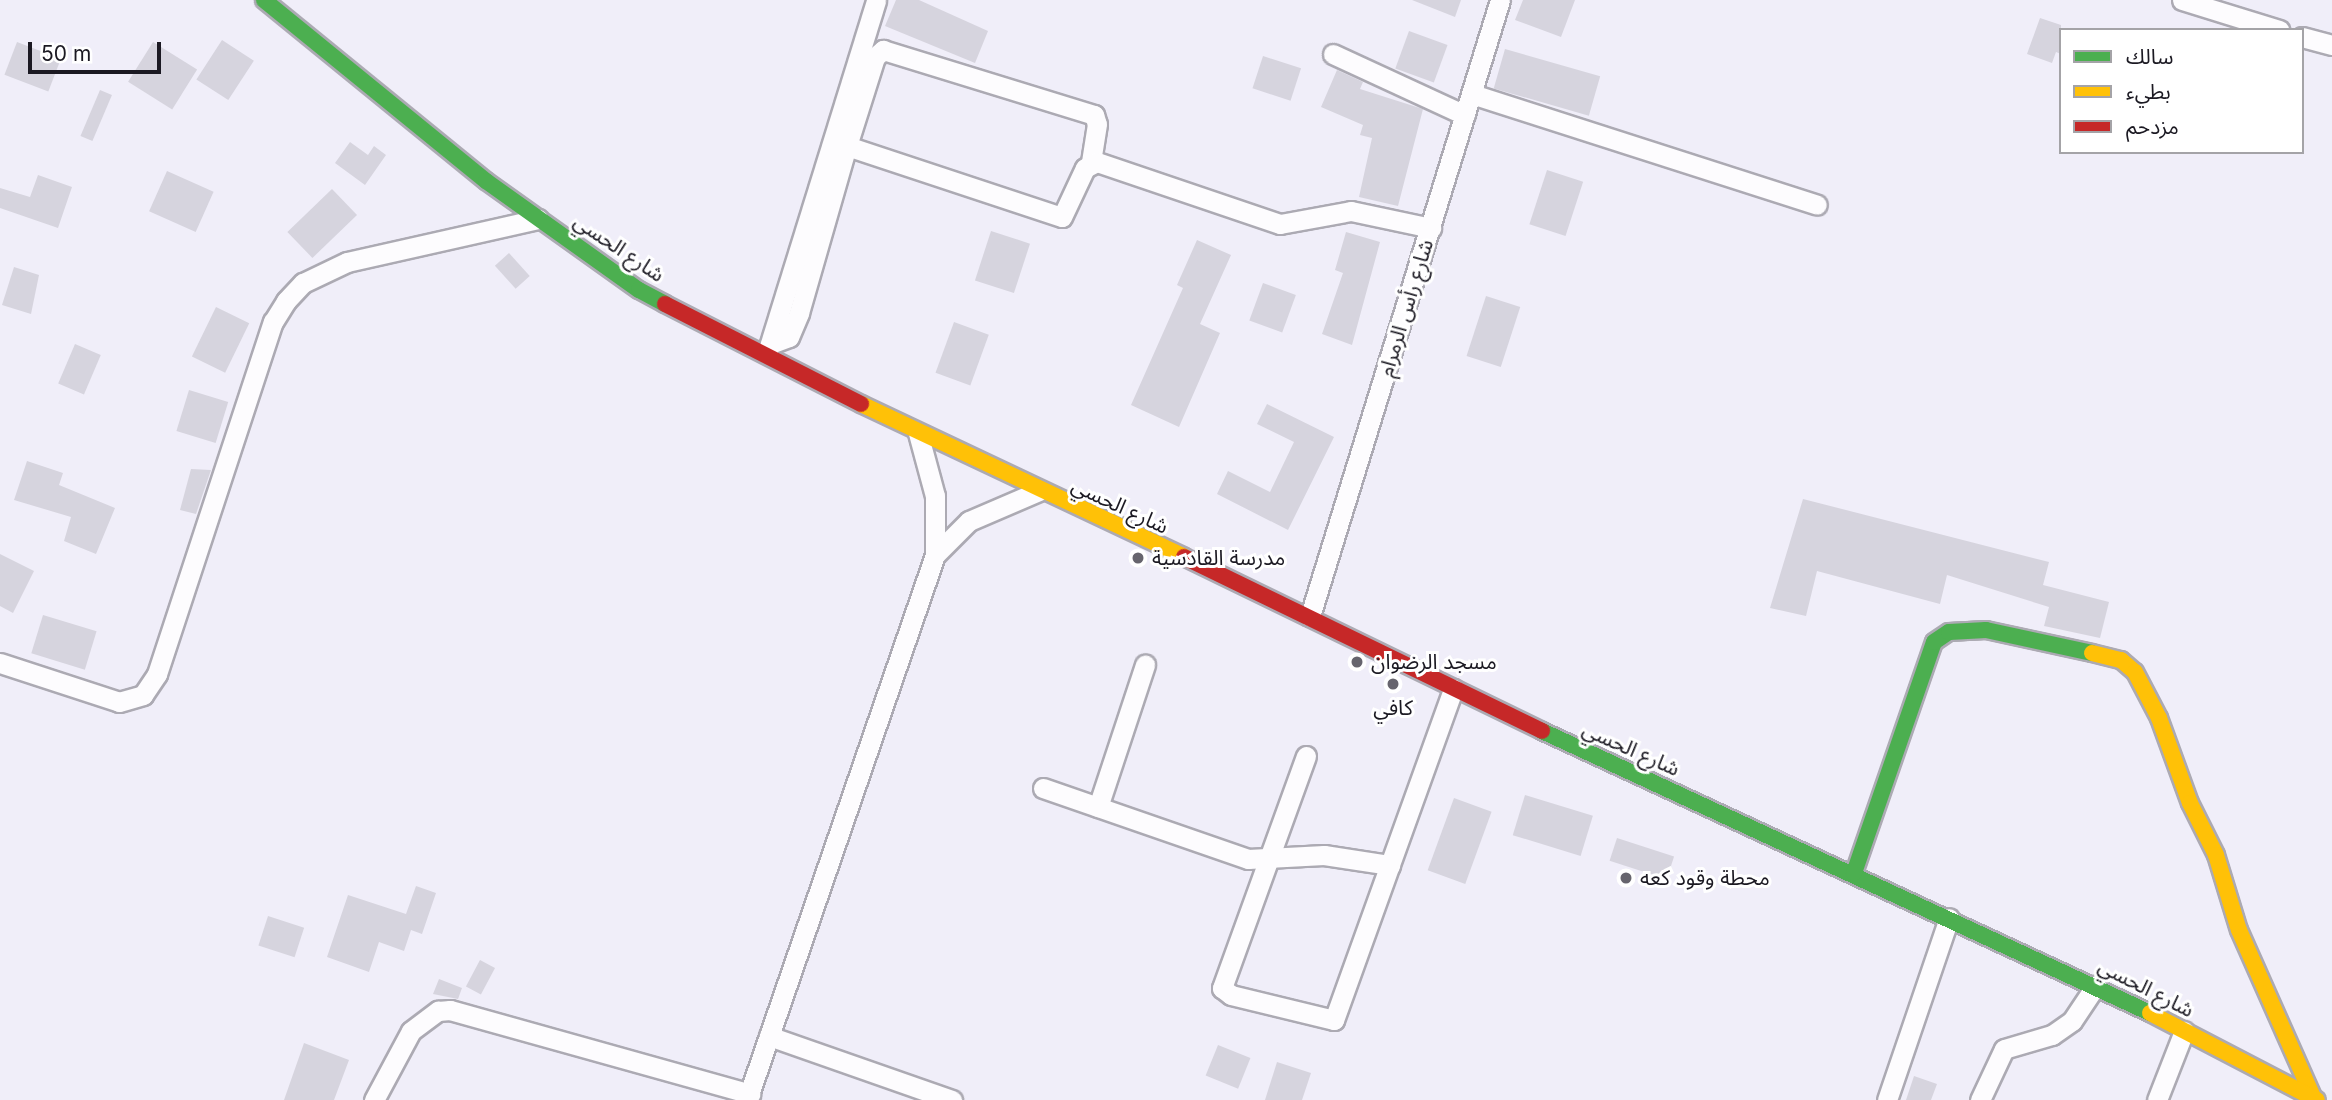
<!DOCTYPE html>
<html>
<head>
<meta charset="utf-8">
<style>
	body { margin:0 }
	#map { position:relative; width:2332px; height:1100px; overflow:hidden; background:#f0eef9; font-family:Inter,"Noto Sans Arabic",sans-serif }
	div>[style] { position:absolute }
	.building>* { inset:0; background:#d6d4de; transform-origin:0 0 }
	.roads { filter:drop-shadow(2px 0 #acaab3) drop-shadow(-2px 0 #acaab3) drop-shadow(0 2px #acaab3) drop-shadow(0 -2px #acaab3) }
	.street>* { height:19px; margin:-9.5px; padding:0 9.5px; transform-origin:9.5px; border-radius:9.5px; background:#fdfcfe }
	.fast>* { height:16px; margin:-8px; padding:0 8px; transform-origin:8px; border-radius:8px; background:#4caf50 }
	.slow>* { height:16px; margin:-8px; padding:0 8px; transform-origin:8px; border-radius:8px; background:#ffc107 }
	.jam>* { height:16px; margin:-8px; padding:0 8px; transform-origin:8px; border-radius:8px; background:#c62828 }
	.dots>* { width:19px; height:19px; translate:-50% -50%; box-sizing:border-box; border:4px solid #fff; border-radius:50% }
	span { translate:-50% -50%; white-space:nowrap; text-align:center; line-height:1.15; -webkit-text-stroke:6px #fff; paint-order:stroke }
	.street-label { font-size:21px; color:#1b1922 }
	.poi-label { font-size:21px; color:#1b1922 }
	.left { translate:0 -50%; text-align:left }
	.legend { position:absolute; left:2059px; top:28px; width:245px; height:126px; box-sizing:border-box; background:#fff; border:2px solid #a4a3a7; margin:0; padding:9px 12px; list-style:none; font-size:21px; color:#1b1922 }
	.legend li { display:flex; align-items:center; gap:14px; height:35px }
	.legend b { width:35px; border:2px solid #a4a3a7 }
	.scale { position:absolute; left:28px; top:42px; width:133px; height:32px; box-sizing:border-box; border:4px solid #1b1922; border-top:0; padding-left:9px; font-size:21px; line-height:24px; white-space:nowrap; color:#1b1922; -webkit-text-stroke:5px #fff; paint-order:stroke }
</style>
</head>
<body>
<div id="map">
	<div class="building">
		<div style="clip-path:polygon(896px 0,919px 0,988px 31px,975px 63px,885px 26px)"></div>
		<div style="clip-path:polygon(1412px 0,1461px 0,1455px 17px)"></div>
		<div style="clip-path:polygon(1523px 0,1575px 0,1561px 37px,1515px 20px)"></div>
		<div style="clip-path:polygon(2040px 18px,2061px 25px,2061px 54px,2056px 52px,2052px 63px,2027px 54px)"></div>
		<div style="left:1409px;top:31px;width:41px;height:40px;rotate:20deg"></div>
		<div style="left:222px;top:40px;width:38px;height:47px;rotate:33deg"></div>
		<div style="left:17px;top:42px;width:47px;height:35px;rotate:21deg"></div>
		<div style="left:153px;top:42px;width:52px;height:47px;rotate:32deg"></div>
		<div style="left:1505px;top:49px;width:99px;height:41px;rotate:16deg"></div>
		<div style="left:1263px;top:56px;width:40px;height:34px;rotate:18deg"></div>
		<div style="clip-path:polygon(1337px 70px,1363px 82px,1360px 89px,1423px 109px,1398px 206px,1359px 197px,1372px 138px,1360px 135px,1363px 125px,1321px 107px)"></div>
		<div style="left:100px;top:90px;width:13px;height:50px;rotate:23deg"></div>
		<div style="clip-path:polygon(350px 142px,368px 155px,374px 146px,386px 155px,365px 185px,335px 163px)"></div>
		<div style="left:1547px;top:170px;width:38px;height:57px;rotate:18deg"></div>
		<div style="left:167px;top:171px;width:51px;height:44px;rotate:24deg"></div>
		<div style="clip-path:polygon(38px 175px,72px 187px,58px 228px,0 208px,0 188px,30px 197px)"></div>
		<div style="left:332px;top:189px;width:36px;height:62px;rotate:46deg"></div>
		<div style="left:991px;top:231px;width:41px;height:52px;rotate:18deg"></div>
		<div style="clip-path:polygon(1346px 232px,1380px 242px,1352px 345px,1322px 334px,1343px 273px,1335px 270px)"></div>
		<div style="clip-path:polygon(1197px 240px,1231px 255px,1200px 324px,1220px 333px,1179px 427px,1131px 405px,1183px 288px,1177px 285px)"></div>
		<div style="left:509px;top:253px;width:31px;height:19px;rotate:48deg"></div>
		<div style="clip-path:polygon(14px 267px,39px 275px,31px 314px,2px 305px)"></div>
		<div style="left:1263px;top:283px;width:35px;height:40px;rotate:20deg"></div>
		<div style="left:1486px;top:296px;width:36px;height:63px;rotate:18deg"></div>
		<div style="left:216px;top:307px;width:37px;height:55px;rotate:26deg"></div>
		<div style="left:954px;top:322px;width:37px;height:54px;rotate:20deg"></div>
		<div style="left:75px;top:344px;width:28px;height:43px;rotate:23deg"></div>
		<div style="left:189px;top:390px;width:41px;height:43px;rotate:17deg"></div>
		<div style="clip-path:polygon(1267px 404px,1334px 437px,1288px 530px,1217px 494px,1228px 471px,1270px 492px,1294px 442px,1257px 424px)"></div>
		<div style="clip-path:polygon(27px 461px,63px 473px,59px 485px,115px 508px,96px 554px,64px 541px,71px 517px,14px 500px)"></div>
		<div style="clip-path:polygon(191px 469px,211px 470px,196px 514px,180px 510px)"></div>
		<div style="clip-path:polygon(1803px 499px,2049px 562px,2043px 585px,2109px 602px,2100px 638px,2044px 626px,2049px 607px,1947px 575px,1940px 604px,1817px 571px,1806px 616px,1770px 608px)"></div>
		<div style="clip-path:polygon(0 554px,34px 571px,13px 613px,0 606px)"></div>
		<div style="left:43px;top:615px;width:56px;height:40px;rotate:17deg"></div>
		<div style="left:1525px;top:795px;width:71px;height:42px;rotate:17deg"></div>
		<div style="left:1454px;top:798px;width:40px;height:77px;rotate:20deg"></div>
		<div style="left:1617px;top:838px;width:60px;height:24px;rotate:18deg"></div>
		<div style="clip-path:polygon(416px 886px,436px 893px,422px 934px,411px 930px,404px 951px,379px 942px,369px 972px,327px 957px,348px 895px,406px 914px)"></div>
		<div style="left:268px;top:916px;width:38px;height:31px;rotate:18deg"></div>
		<div style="left:480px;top:960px;width:17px;height:30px;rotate:28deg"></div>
		<div style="clip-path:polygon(439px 979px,462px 988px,458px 999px,433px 994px)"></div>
		<div style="clip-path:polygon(304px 1043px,349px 1060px,334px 1100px,284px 1100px)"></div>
		<div style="left:1218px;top:1045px;width:35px;height:33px;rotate:22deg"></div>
		<div style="clip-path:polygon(1277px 1062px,1311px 1073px,1302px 1100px,1265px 1100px)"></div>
		<div style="clip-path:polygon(1914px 1076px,1937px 1084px,1931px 1100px,1906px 1100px)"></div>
	</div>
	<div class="roads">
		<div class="street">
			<div style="left:2182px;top:0;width:102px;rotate:17.2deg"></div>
			<div style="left:2302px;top:37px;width:31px;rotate:15deg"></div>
			<div style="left:1333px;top:54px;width:145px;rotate:24.8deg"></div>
			<div style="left:1472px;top:94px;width:362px;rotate:17.8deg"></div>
			<div style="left:847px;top:146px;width:93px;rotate:-72.5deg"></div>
			<div style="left:875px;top:57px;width:11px;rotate:-41deg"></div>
			<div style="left:883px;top:50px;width:221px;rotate:17.1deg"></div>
			<div style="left:1094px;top:115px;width:9px;rotate:72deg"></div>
			<div style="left:1097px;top:124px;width:38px;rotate:99deg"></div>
			<div style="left:770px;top:344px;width:20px;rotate:-20deg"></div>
			<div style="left:789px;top:337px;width:26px;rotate:-67deg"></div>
			<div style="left:799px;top:313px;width:174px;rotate:-74deg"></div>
			<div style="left:847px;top:146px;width:226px;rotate:18.3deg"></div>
			<div style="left:1062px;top:217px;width:54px;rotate:-64.9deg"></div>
			<div style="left:1085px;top:168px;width:13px;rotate:-27deg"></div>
			<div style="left:1097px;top:162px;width:193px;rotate:18.7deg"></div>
			<div style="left:1280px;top:224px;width:72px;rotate:-10.4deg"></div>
			<div style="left:1351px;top:211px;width:82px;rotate:12deg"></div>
			<div style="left:767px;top:353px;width:369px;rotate:-72.8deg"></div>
			<div style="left:935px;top:555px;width:48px;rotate:-45deg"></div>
			<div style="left:969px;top:521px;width:76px;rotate:-23.2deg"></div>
			<div style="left:1310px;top:616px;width:645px;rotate:-72.86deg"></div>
			<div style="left:0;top:663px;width:125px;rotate:18.1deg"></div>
			<div style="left:119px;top:702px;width:25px;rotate:-16deg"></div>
			<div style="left:143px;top:695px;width:25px;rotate:-56deg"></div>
			<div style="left:157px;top:674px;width:371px;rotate:-71.8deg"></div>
			<div style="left:273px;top:322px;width:25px;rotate:-58deg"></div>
			<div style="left:286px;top:301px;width:25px;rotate:-47deg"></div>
			<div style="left:303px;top:283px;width:49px;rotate:-25.5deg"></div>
			<div style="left:347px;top:262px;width:196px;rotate:-12.7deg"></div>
			<div style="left:1306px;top:756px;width:247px;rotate:109.9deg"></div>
			<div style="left:1222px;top:988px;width:11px;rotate:38deg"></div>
			<div style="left:1231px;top:995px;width:106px;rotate:13.6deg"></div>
			<div style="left:1334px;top:1020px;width:352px;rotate:-70.2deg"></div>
			<div style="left:1043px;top:788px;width:217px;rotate:19.1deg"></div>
			<div style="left:1248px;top:859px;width:76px;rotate:-3deg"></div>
			<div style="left:1324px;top:855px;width:67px;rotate:8.6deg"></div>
			<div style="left:1098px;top:807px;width:150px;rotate:-71.7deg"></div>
			<div style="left:769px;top:1036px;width:194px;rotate:19.3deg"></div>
			<div style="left:374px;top:1100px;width:78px;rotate:-61.8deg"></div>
			<div style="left:411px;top:1031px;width:34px;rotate:-37deg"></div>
			<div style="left:438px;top:1011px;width:12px;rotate:-5deg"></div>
			<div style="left:450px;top:1010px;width:312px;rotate:15.6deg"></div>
			<div style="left:747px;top:1100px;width:577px;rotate:-70.97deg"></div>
			<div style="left:935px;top:555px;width:59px;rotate:-90deg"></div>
			<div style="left:935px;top:496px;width:65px;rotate:-105.1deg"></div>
			<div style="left:1887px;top:1100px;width:192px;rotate:-71.2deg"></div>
			<div style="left:1980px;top:1100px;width:56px;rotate:-64.8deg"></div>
			<div style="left:2004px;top:1049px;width:50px;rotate:-16.3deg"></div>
			<div style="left:2052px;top:1035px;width:24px;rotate:-35deg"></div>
			<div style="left:2072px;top:1021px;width:43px;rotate:-56.3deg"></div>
			<div style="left:2157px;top:1100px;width:74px;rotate:-68.6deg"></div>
		</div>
		<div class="fast">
			<div style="left:264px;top:0;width:286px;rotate:39.2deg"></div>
			<div style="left:486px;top:181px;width:188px;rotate:35.5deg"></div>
			<div style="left:639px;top:290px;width:30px;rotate:28deg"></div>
			<div style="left:1542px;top:731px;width:670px;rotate:24.88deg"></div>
			<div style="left:1854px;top:873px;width:244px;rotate:-70.9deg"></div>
			<div style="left:1934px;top:642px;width:18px;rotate:-34deg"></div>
			<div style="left:1949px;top:632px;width:37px;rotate:-3deg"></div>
			<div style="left:1986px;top:630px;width:108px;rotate:12.2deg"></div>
		</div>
		<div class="slow">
			<div style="left:861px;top:404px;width:357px;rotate:25.3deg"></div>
			<div style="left:2092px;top:653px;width:30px;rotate:14deg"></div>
			<div style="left:2121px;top:660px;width:18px;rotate:41deg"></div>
			<div style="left:2135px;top:672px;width:52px;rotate:62.4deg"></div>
			<div style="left:2159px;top:718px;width:90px;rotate:70deg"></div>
			<div style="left:2190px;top:803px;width:58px;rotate:63.4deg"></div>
			<div style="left:2216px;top:855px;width:78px;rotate:73deg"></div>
			<div style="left:2239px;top:930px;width:183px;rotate:66.1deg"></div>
			<div style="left:2150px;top:1013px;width:188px;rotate:27.5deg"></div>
		</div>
		<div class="jam">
			<div style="left:665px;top:304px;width:220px;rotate:27deg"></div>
			<div style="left:1184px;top:557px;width:398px;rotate:25.9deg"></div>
		</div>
	</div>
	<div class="dots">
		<div style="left:1138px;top:558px;background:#66646d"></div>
		<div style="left:1357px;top:662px;background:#66646d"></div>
		<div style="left:1393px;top:684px;background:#66646d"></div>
		<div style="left:1626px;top:878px;background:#66646d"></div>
	</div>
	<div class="street-label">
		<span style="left:619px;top:248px;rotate:34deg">شارع الحسي</span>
		<span style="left:1406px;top:308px;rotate:-73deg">شارع رأس الرمرام</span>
		<span style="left:1120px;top:506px;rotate:25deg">شارع الحسي</span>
		<span style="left:1631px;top:749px;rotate:24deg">شارع الحسي</span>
		<span style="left:2146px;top:988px;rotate:27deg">شارع الحسي</span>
	</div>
	<div class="poi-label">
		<span class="left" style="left:1152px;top:558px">مدرسة القادسية</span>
		<span class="left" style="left:1371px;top:662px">مسجد الرضوان</span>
		<span style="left:1393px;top:708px">كافي</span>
		<span class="left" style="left:1640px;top:878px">محطة وقود كعه</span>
	</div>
	<ul class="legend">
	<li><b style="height:9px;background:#4caf50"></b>سالك</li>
	<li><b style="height:9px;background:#ffc107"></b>بطيء</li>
	<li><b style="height:9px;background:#c62828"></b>مزدحم</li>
	</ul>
	<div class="scale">50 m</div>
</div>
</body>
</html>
